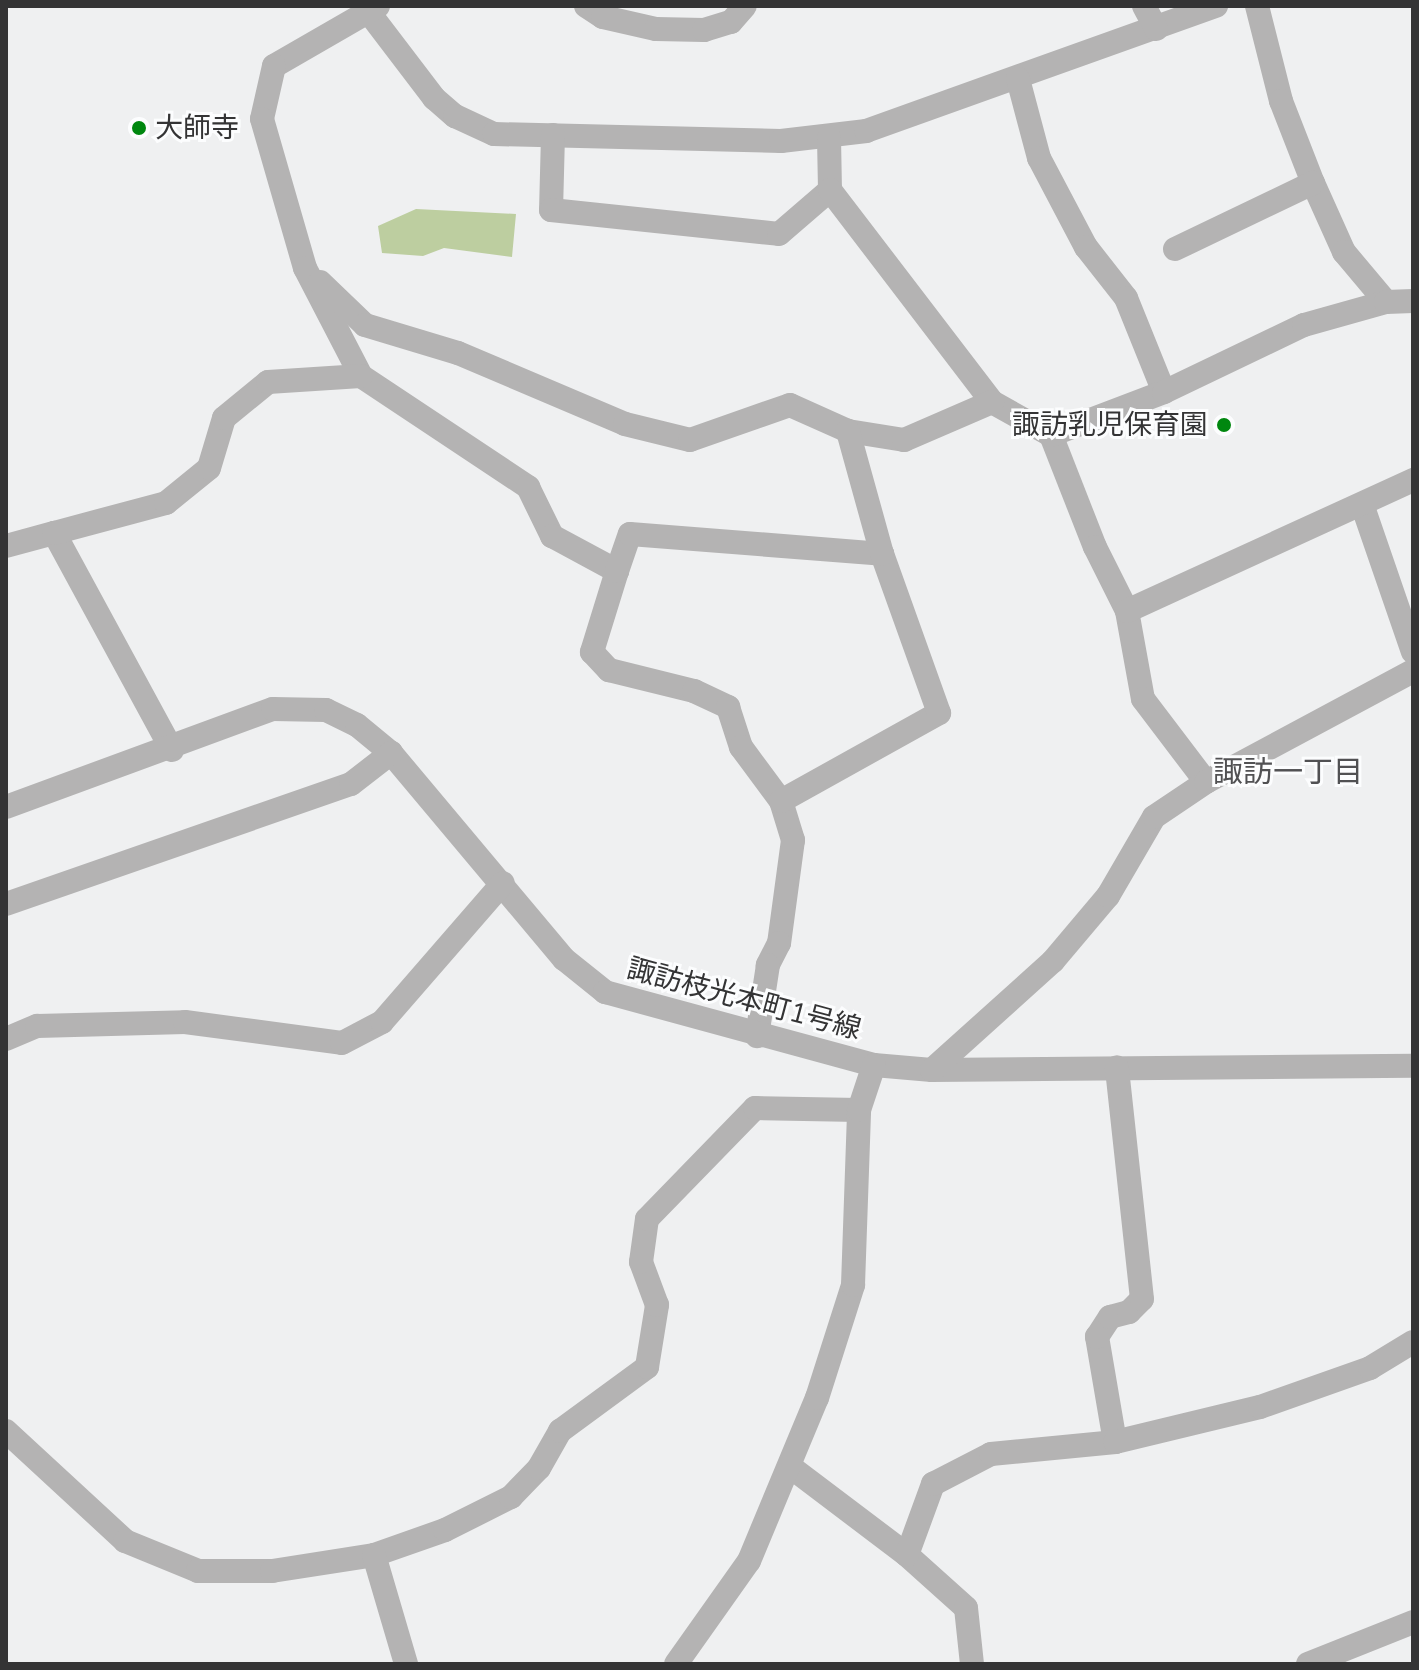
<!DOCTYPE html>
<html>
<head>
<meta charset="utf-8">
<style>
	body { margin:0 }
	#map { position:relative; width:1419px; height:1670px; overflow:hidden; background:#eff0f1; font-family:"Nunito Sans","Noto Sans JP",sans-serif }
	div>[style] { position:absolute }
	.green>* { inset:0; background:#bdcea0 }
	.minor>* { height:24px; margin:-12px; padding:0 12px; transform-origin:12px; border-radius:12px; background:#b4b3b3 }
	.dots>* { width:22px; height:22px; translate:-50% -50%; box-sizing:border-box; border:4px solid #fcfdfe; border-radius:50% }
	span { translate:-50% -50%; white-space:nowrap; text-align:center; line-height:1.15; -webkit-text-stroke:6px #fcfdfe; paint-order:stroke }
	.poi-label { font-size:28px; color:#343435 }
	.left { translate:0 -50%; text-align:left }
	.right { translate:-100% -50%; text-align:right }
	.street-label { font-size:28px; color:#343435 }
	.neighbourhood-label { font-size:30px; color:#515153 }
	.frame { position:absolute; inset:0; border:8px solid #343435; pointer-events:none }
</style>
</head>
<body>
<div id="map">
	<div class="green">
		<div style="clip-path:polygon(416px 209px,516px 214px,512px 257px,444px 248px,423px 256px,382px 253px,378px 226px)"></div>
	</div>
	<div class="minor">
		<div style="left:364px;top:6px;width:116px;rotate:52.7deg"></div>
		<div style="left:434px;top:98px;width:28px;rotate:41deg"></div>
		<div style="left:455px;top:116px;width:43px;rotate:24.8deg"></div>
		<div style="left:494px;top:134px;width:287px;rotate:1.4deg"></div>
		<div style="left:781px;top:141px;width:86px;rotate:-6.7deg"></div>
		<div style="left:866px;top:131px;width:372px;rotate:-19.7deg"></div>
		<div style="left:378px;top:6px;width:120px;rotate:150deg"></div>
		<div style="left:274px;top:66px;width:54px;rotate:102.8deg"></div>
		<div style="left:262px;top:119px;width:155px;rotate:73.9deg"></div>
		<div style="left:305px;top:268px;width:122px;rotate:62.6deg"></div>
		<div style="left:361px;top:376px;width:201px;rotate:33.6deg"></div>
		<div style="left:528px;top:487px;width:55px;rotate:63.9deg"></div>
		<div style="left:552px;top:536px;width:74px;rotate:28.3deg"></div>
		<div style="left:617px;top:571px;width:85px;rotate:107.2deg"></div>
		<div style="left:592px;top:652px;width:25px;rotate:47deg"></div>
		<div style="left:609px;top:670px;width:88px;rotate:13.9deg"></div>
		<div style="left:694px;top:691px;width:38px;rotate:25deg"></div>
		<div style="left:728px;top:707px;width:42px;rotate:72deg"></div>
		<div style="left:741px;top:747px;width:67px;rotate:53.5deg"></div>
		<div style="left:781px;top:801px;width:41px;rotate:72.9deg"></div>
		<div style="left:793px;top:840px;width:104px;rotate:97.7deg"></div>
		<div style="left:779px;top:943px;width:25px;rotate:117deg"></div>
		<div style="left:768px;top:965px;width:72px;rotate:98.8deg"></div>
		<div style="left:586px;top:6px;width:20px;rotate:33deg"></div>
		<div style="left:603px;top:17px;width:54px;rotate:12.8deg"></div>
		<div style="left:656px;top:29px;width:48px;rotate:1.2deg"></div>
		<div style="left:704px;top:30px;width:28px;rotate:-17deg"></div>
		<div style="left:731px;top:22px;width:21px;rotate:-49deg"></div>
		<div style="left:1144px;top:6px;width:26px;rotate:62deg"></div>
		<div style="left:1257px;top:6px;width:98px;rotate:75.8deg"></div>
		<div style="left:1281px;top:101px;width:88px;rotate:68.7deg"></div>
		<div style="left:1313px;top:183px;width:76px;rotate:65.8deg"></div>
		<div style="left:1344px;top:252px;width:65px;rotate:50deg"></div>
		<div style="left:1018px;top:79px;width:82px;rotate:75.1deg"></div>
		<div style="left:1039px;top:158px;width:101px;rotate:62.2deg"></div>
		<div style="left:1086px;top:247px;width:65px;rotate:51.9deg"></div>
		<div style="left:1126px;top:298px;width:101px;rotate:68deg"></div>
		<div style="left:553px;top:135px;width:75px;rotate:91.5deg"></div>
		<div style="left:551px;top:210px;width:229px;rotate:6deg"></div>
		<div style="left:779px;top:234px;width:67px;rotate:-40.8deg"></div>
		<div style="left:829px;top:138px;width:52px;rotate:88.9deg"></div>
		<div style="left:830px;top:190px;width:267px;rotate:52.6deg"></div>
		<div style="left:992px;top:402px;width:68px;rotate:29.2deg"></div>
		<div style="left:1051px;top:435px;width:120px;rotate:68.6deg"></div>
		<div style="left:1095px;top:547px;width:72px;rotate:63.4deg"></div>
		<div style="left:1127px;top:611px;width:89px;rotate:79.7deg"></div>
		<div style="left:1143px;top:699px;width:104px;rotate:52.8deg"></div>
		<div style="left:1175px;top:249px;width:153px;rotate:-25.6deg"></div>
		<div style="left:320px;top:282px;width:62px;rotate:43.7deg"></div>
		<div style="left:365px;top:325px;width:97px;rotate:16.8deg"></div>
		<div style="left:458px;top:353px;width:181px;rotate:23deg"></div>
		<div style="left:625px;top:424px;width:67px;rotate:13.8deg"></div>
		<div style="left:690px;top:440px;width:106px;rotate:-19.3deg"></div>
		<div style="left:790px;top:405px;width:64px;rotate:24.1deg"></div>
		<div style="left:848px;top:431px;width:57px;rotate:9.1deg"></div>
		<div style="left:904px;top:440px;width:96px;rotate:-23.4deg"></div>
		<div style="left:1051px;top:435px;width:121px;rotate:-20.8deg"></div>
		<div style="left:1164px;top:392px;width:155px;rotate:-25.6deg"></div>
		<div style="left:1304px;top:325px;width:85px;rotate:-15.7deg"></div>
		<div style="left:1386px;top:302px;width:27px;rotate:-2deg"></div>
		<div style="left:1363px;top:507px;width:153px;rotate:71deg"></div>
		<div style="left:6px;top:546px;width:50px;rotate:-15.2deg"></div>
		<div style="left:617px;top:571px;width:39px;rotate:-71deg"></div>
		<div style="left:630px;top:534px;width:253px;rotate:4.5deg"></div>
		<div style="left:1127px;top:611px;width:315px;rotate:-24.6deg"></div>
		<div style="left:172px;top:750px;width:247px;rotate:-118.5deg"></div>
		<div style="left:54px;top:533px;width:116px;rotate:-15deg"></div>
		<div style="left:166px;top:503px;width:55px;rotate:-39.1deg"></div>
		<div style="left:209px;top:468px;width:52px;rotate:-73.3deg"></div>
		<div style="left:224px;top:418px;width:57px;rotate:-39.3deg"></div>
		<div style="left:268px;top:382px;width:93px;rotate:-3.7deg"></div>
		<div style="left:781px;top:801px;width:181px;rotate:-29.1deg"></div>
		<div style="left:939px;top:713px;width:169px;rotate:-109.7deg"></div>
		<div style="left:882px;top:554px;width:128px;rotate:-105.5deg"></div>
		<div style="left:6px;top:807px;width:284px;rotate:-20.2deg"></div>
		<div style="left:273px;top:709px;width:53px;rotate:1.1deg"></div>
		<div style="left:326px;top:710px;width:34px;rotate:26deg"></div>
		<div style="left:357px;top:725px;width:44px;rotate:39.5deg"></div>
		<div style="left:391px;top:753px;width:269px;rotate:50deg"></div>
		<div style="left:564px;top:959px;width:53px;rotate:38.8deg"></div>
		<div style="left:605px;top:992px;width:279px;rotate:15.2deg"></div>
		<div style="left:874px;top:1065px;width:58px;rotate:4.9deg"></div>
		<div style="left:932px;top:1070px;width:481px;rotate:-0.5deg"></div>
		<div style="left:6px;top:904px;width:365px;rotate:-19.2deg"></div>
		<div style="left:351px;top:784px;width:51px;rotate:-37.8deg"></div>
		<div style="left:6px;top:1039px;width:34px;rotate:-23deg"></div>
		<div style="left:37px;top:1026px;width:148px;rotate:-1.5deg"></div>
		<div style="left:185px;top:1022px;width:158px;rotate:7.6deg"></div>
		<div style="left:342px;top:1043px;width:45px;rotate:-27.7deg"></div>
		<div style="left:382px;top:1022px;width:184px;rotate:-49deg"></div>
		<div style="left:932px;top:1070px;width:163px;rotate:-42deg"></div>
		<div style="left:1053px;top:961px;width:85px;rotate:-49.8deg"></div>
		<div style="left:1108px;top:896px;width:91px;rotate:-59.8deg"></div>
		<div style="left:1154px;top:817px;width:63px;rotate:-33.9deg"></div>
		<div style="left:1206px;top:782px;width:235px;rotate:-28.2deg"></div>
		<div style="left:6px;top:1431px;width:162px;rotate:42.7deg"></div>
		<div style="left:125px;top:1541px;width:79px;rotate:22.3deg"></div>
		<div style="left:198px;top:1571px;width:74px"></div>
		<div style="left:272px;top:1571px;width:103px;rotate:-8.9deg"></div>
		<div style="left:374px;top:1555px;width:75px;rotate:-19.4deg"></div>
		<div style="left:445px;top:1530px;width:74px;rotate:-26.6deg"></div>
		<div style="left:511px;top:1497px;width:40px;rotate:-46deg"></div>
		<div style="left:539px;top:1468px;width:43px;rotate:-60.4deg"></div>
		<div style="left:560px;top:1431px;width:108px;rotate:-36.3deg"></div>
		<div style="left:647px;top:1367px;width:63px;rotate:-80.8deg"></div>
		<div style="left:657px;top:1305px;width:46px;rotate:-110.4deg"></div>
		<div style="left:641px;top:1262px;width:43px;rotate:-82.1deg"></div>
		<div style="left:647px;top:1219px;width:155px;rotate:-45.8deg"></div>
		<div style="left:755px;top:1108px;width:104px;rotate:1.1deg"></div>
		<div style="left:1115px;top:1442px;width:107px;rotate:-99.7deg"></div>
		<div style="left:1097px;top:1337px;width:24px;rotate:-57deg"></div>
		<div style="left:1110px;top:1317px;width:20px;rotate:-15deg"></div>
		<div style="left:1129px;top:1312px;width:18px;rotate:-45deg"></div>
		<div style="left:1142px;top:1299px;width:233px;rotate:-96.2deg"></div>
		<div style="left:792px;top:1468px;width:144px;rotate:37.1deg"></div>
		<div style="left:907px;top:1555px;width:79px;rotate:41.9deg"></div>
		<div style="left:966px;top:1608px;width:56px;rotate:83.9deg"></div>
		<div style="left:374px;top:1555px;width:114px;rotate:73.6deg"></div>
		<div style="left:907px;top:1555px;width:76px;rotate:-69.9deg"></div>
		<div style="left:933px;top:1484px;width:65px;rotate:-27.3deg"></div>
		<div style="left:991px;top:1454px;width:125px;rotate:-5.5deg"></div>
		<div style="left:1115px;top:1442px;width:149px;rotate:-13.6deg"></div>
		<div style="left:1260px;top:1407px;width:117px;rotate:-19.5deg"></div>
		<div style="left:1370px;top:1368px;width:50px;rotate:-31.2deg"></div>
		<div style="left:676px;top:1664px;width:126px;rotate:-54.7deg"></div>
		<div style="left:749px;top:1561px;width:177px;rotate:-67.4deg"></div>
		<div style="left:817px;top:1398px;width:119px;rotate:-72.3deg"></div>
		<div style="left:853px;top:1285px;width:175px;rotate:-88deg"></div>
		<div style="left:859px;top:1110px;width:47px;rotate:-71.6deg"></div>
		<div style="left:1308px;top:1664px;width:113px;rotate:-21.8deg"></div>
	</div>
	<div class="dots">
		<div style="left:139px;top:128px;background:#00870f"></div>
		<div style="left:1224px;top:425px;background:#00870f"></div>
	</div>
	<div class="poi-label">
		<span class="left" style="left:155px;top:128px">大師寺</span>
		<span class="right" style="left:1208px;top:425px">諏訪乳児保育園</span>
	</div>
	<div class="street-label">
		<span style="left:744px;top:999px;rotate:15deg">諏訪枝光本町1号線</span>
	</div>
	<div class="neighbourhood-label">
		<span style="left:1288px;top:773px">諏訪一丁目</span>
	</div>
	<div class="frame"></div>
</div>
</body>
</html>
